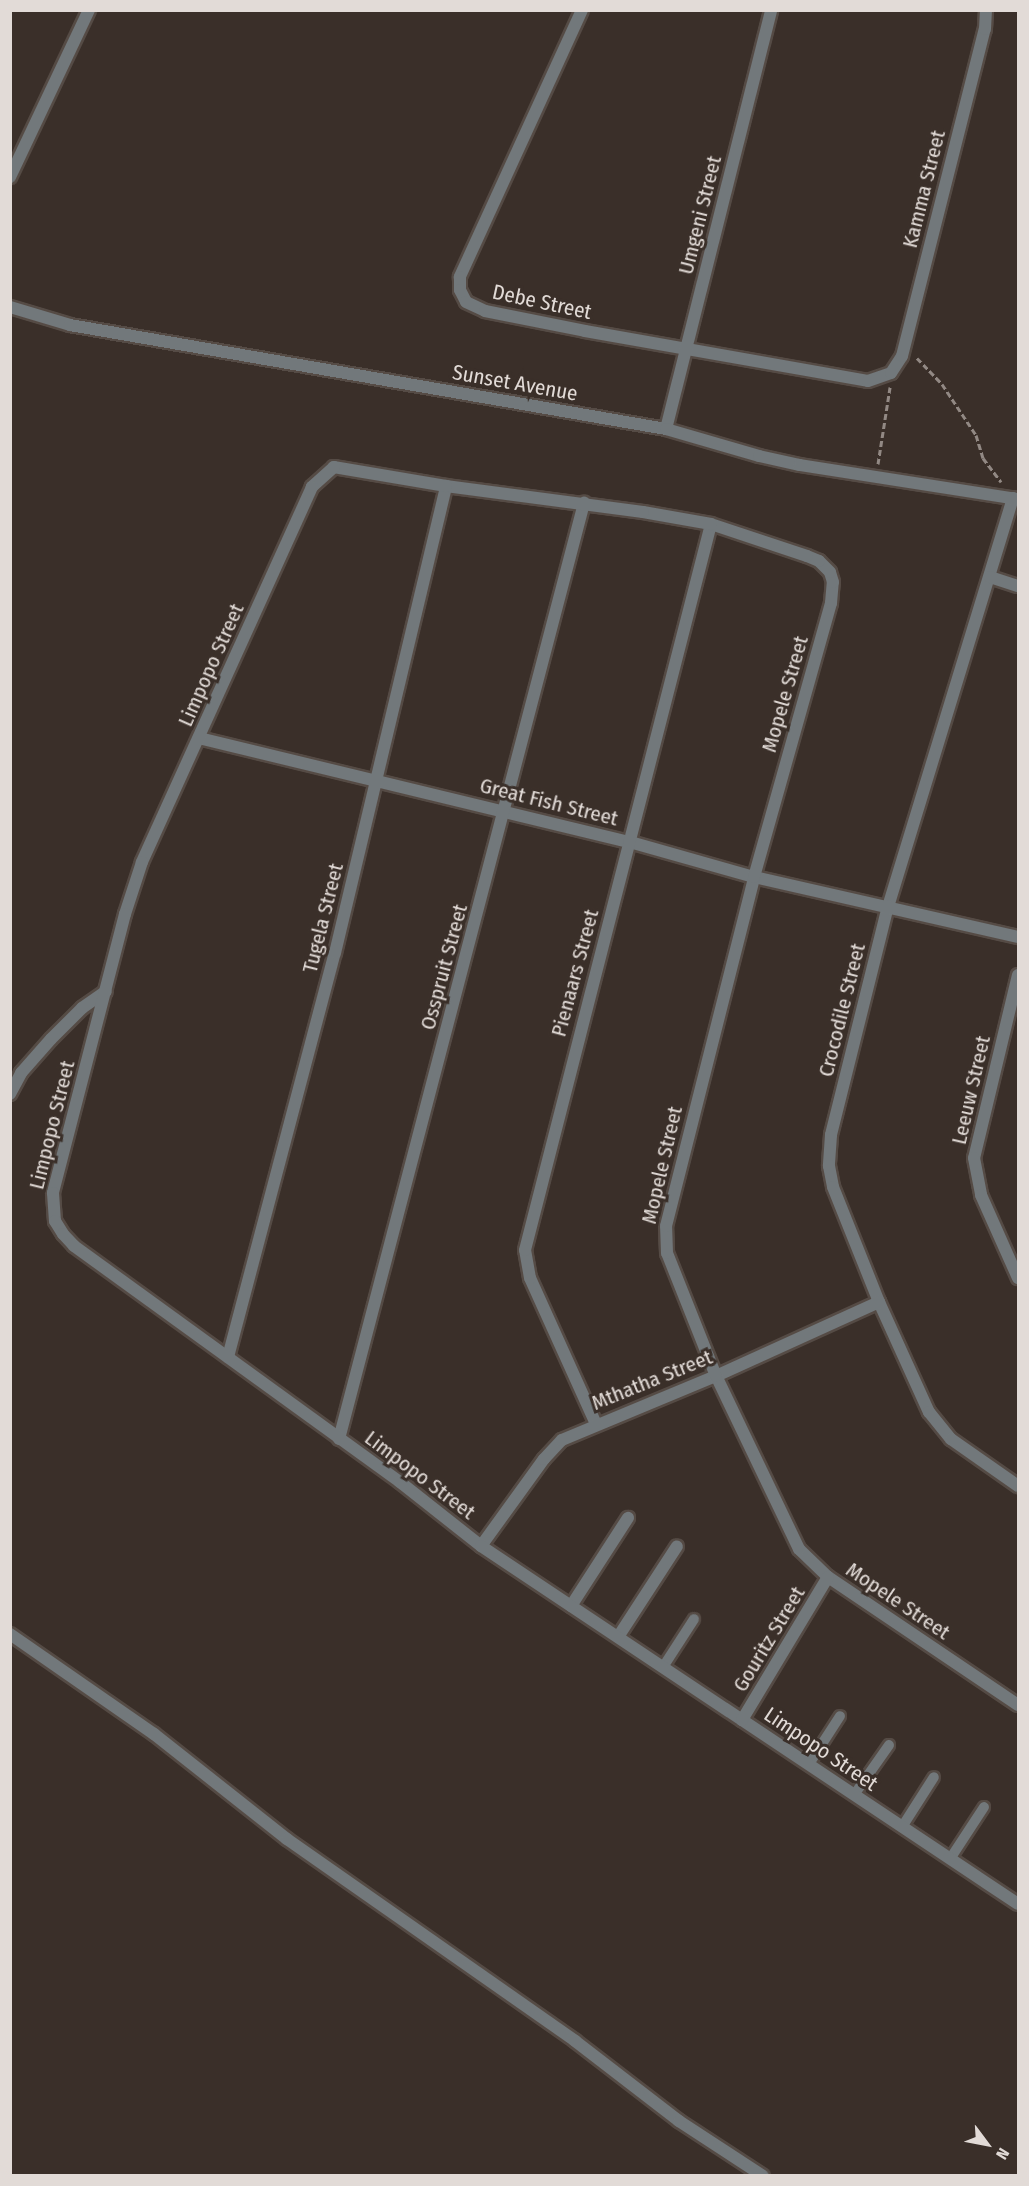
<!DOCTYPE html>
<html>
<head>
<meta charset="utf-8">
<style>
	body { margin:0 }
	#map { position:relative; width:1029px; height:2186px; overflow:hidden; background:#3a2f29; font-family:"Fira Sans Condensed",sans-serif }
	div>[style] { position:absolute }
	.path>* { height:3px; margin-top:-1.5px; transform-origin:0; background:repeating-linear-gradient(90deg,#928984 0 6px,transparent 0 9px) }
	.roads { filter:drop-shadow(2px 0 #554b45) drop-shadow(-2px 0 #554b45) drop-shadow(0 2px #554b45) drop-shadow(0 -2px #554b45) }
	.service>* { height:10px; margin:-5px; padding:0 5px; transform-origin:5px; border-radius:5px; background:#72787b }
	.minor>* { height:12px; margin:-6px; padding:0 6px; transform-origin:6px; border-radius:6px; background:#72787b }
	.tertiary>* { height:12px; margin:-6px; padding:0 6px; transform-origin:6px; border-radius:6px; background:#72787b }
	span { translate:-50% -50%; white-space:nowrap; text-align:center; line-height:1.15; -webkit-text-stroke:6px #3a2f29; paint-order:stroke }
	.street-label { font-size:21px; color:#e2dbd7 }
	.frame { position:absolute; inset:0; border:12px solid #e2dbd7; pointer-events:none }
	.north { position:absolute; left:957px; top:2114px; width:60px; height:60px; -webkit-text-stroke:4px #3a2f29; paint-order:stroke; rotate:122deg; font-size:16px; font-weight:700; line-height:24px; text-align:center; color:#e2dbd7 }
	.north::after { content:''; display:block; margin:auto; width:21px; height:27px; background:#e2dbd7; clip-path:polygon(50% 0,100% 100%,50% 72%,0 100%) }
</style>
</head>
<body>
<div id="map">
	<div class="path">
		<div style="left:917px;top:358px;width:36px;rotate:46deg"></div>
		<div style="left:942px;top:384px;width:61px;rotate:56.3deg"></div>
		<div style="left:976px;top:435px;width:24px;rotate:73deg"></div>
		<div style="left:983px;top:458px;width:30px;rotate:53deg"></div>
		<div style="left:878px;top:464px;width:78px;rotate:-81.1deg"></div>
	</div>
	<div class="roads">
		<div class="service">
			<div style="left:663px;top:1667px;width:57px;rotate:-57.1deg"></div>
			<div style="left:809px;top:1764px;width:57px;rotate:-57.1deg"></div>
			<div style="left:854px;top:1795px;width:61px;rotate:-55deg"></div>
			<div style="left:902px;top:1827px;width:59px;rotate:-57.4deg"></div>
			<div style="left:950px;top:1859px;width:62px;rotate:-56.8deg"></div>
		</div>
		<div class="minor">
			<div style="left:582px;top:10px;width:294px;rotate:114.6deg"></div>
			<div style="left:460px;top:277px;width:13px;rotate:90deg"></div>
			<div style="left:460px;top:290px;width:13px;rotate:63deg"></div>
			<div style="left:466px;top:302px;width:21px;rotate:25deg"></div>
			<div style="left:485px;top:311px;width:102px;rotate:11.3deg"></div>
			<div style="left:585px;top:331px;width:287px;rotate:10deg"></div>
			<div style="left:868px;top:381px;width:24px;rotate:-19deg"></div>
			<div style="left:891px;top:373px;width:20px;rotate:-57deg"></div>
			<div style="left:902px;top:356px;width:337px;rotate:-75.8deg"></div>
			<div style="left:985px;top:29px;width:19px;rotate:-87deg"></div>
			<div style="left:10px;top:177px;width:185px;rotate:-64.7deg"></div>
			<div style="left:666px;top:429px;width:432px;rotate:-75.9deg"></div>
			<div style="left:1013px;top:498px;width:427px;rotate:107deg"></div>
			<div style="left:888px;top:906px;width:236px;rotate:104deg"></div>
			<div style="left:831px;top:1135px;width:31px;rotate:94deg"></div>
			<div style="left:829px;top:1166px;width:21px;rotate:79deg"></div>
			<div style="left:833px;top:1187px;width:124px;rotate:68.2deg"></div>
			<div style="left:879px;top:1302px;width:121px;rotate:65.6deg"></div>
			<div style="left:929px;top:1412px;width:35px;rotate:51deg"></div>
			<div style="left:951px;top:1439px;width:82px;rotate:35deg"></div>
			<div style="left:990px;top:577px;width:29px;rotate:18deg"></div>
			<div style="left:199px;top:738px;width:443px;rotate:13.6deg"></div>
			<div style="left:630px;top:842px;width:129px;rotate:15.8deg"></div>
			<div style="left:754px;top:877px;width:271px;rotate:12.8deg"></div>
			<div style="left:1018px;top:975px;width:188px;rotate:103.5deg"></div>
			<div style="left:974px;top:1158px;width:38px;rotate:79deg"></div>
			<div style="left:981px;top:1195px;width:91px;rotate:66deg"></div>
			<div style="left:10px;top:1094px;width:24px;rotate:-62deg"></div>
			<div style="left:21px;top:1073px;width:45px;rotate:-48.6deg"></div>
			<div style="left:51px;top:1039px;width:44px;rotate:-45deg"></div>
			<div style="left:82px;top:1008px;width:29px;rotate:-35deg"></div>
			<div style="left:228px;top:1357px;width:418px;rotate:-75.2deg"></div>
			<div style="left:335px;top:953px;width:480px;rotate:-76.6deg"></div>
			<div style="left:596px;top:1424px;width:160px;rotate:-114.3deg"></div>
			<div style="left:530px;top:1278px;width:28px;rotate:-100deg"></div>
			<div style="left:525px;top:1250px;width:749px;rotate:-75.63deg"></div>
			<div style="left:339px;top:1439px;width:968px;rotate:-75.33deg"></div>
			<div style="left:481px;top:1546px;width:107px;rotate:-54.1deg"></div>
			<div style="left:544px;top:1459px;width:26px;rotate:-47deg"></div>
			<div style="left:562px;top:1440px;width:167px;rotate:-22.6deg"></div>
			<div style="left:716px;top:1376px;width:179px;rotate:-24.4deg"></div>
			<div style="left:571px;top:1606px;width:105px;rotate:-57.1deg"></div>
			<div style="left:10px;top:1634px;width:175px;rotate:34.8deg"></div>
			<div style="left:154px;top:1734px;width:169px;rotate:38.3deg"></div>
			<div style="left:287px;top:1839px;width:352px;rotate:35deg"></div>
			<div style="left:575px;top:2041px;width:131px;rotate:37.6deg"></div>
			<div style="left:679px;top:2121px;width:100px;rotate:33.2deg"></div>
			<div style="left:618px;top:1637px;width:108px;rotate:-57deg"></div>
			<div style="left:1018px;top:1705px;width:229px;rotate:-146deg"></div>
			<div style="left:828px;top:1577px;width:40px;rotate:-136deg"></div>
			<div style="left:799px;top:1549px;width:192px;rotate:-115.6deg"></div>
			<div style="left:716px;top:1376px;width:132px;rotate:-111.7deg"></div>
			<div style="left:667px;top:1253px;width:27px;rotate:-92deg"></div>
			<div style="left:666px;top:1226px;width:360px;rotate:-75.8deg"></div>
			<div style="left:754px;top:877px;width:285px;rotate:-74.3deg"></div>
			<div style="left:831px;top:603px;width:21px;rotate:-85deg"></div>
			<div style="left:833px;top:582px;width:10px;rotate:-107deg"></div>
			<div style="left:830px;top:572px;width:16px;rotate:-135deg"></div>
			<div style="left:819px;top:561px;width:13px;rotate:-157deg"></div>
			<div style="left:807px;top:556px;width:101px;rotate:-161.6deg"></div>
			<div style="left:711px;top:524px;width:69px;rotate:-170deg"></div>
			<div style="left:643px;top:512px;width:199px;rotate:-172.5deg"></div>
			<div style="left:446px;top:486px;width:114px;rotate:-170.4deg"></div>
			<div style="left:334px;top:467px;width:30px;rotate:138deg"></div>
			<div style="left:312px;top:487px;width:412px;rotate:114.4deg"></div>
			<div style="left:142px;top:862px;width:55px;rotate:108.1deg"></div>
			<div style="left:125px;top:914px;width:288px;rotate:104.5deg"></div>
			<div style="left:53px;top:1193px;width:28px;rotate:86deg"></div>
			<div style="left:55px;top:1221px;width:15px;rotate:58deg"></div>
			<div style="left:63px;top:1234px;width:16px;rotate:47deg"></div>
			<div style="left:74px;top:1246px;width:402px;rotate:35.9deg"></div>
			<div style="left:400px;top:1482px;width:103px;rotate:38.3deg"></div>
			<div style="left:481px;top:1546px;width:645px;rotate:33.69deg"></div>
			<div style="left:742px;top:1720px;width:167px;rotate:-59deg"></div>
		</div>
		<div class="tertiary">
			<div style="left:10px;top:307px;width:63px;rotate:16.7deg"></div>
			<div style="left:70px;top:325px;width:605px;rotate:9.9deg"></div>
			<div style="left:666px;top:429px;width:97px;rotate:16.2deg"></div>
			<div style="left:759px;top:456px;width:42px;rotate:12.4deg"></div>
			<div style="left:800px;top:465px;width:221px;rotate:8.9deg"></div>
		</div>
	</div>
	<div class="street-label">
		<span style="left:924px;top:189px;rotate:-76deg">Kamma Street</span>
		<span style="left:700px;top:215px;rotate:-76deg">Umgeni Street</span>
		<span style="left:542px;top:302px;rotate:12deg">Debe Street</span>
		<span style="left:515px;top:383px;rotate:10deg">Sunset Avenue</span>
		<span style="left:211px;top:665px;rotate:-66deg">Limpopo Street</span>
		<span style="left:785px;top:694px;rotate:-74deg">Mopele Street</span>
		<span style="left:549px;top:802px;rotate:14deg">Great Fish Street</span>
		<span style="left:323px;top:918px;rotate:-76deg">Tugela Street</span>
		<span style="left:444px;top:967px;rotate:-75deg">Osspruit Street</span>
		<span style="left:575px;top:973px;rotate:-75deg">Pienaars Street</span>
		<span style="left:842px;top:1010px;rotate:-76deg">Crocodile Street</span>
		<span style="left:971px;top:1090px;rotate:-77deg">Leeuw Street</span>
		<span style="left:52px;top:1125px;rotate:-76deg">Limpopo Street</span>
		<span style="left:662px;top:1165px;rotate:-77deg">Mopele Street</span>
		<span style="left:652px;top:1380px;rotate:-22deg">Mthatha Street</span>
		<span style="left:420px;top:1475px;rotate:37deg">Limpopo Street</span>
		<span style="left:898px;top:1601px;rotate:34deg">Mopele Street</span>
		<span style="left:769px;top:1639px;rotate:-59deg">Gouritz Street</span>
		<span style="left:821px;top:1749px;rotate:34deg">Limpopo Street</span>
	</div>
	<div class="frame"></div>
	<div class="north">N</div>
</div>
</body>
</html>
